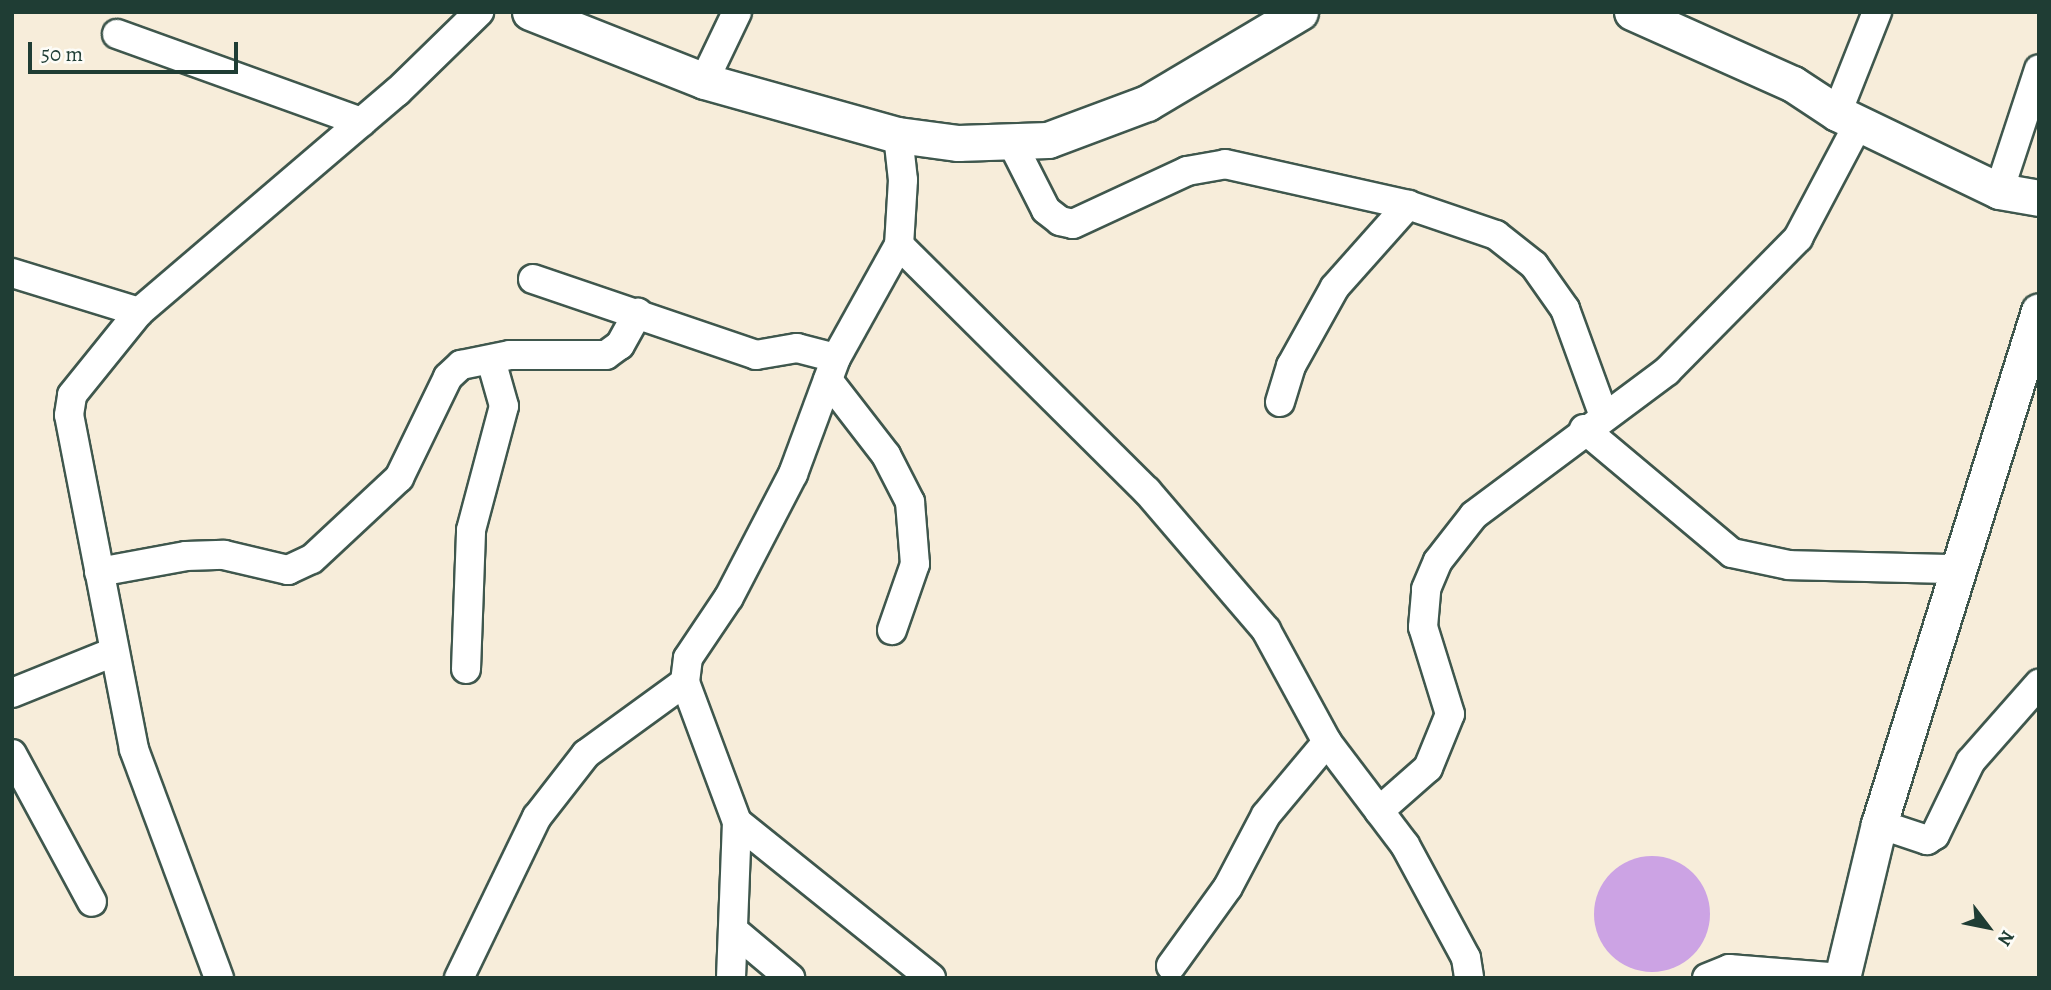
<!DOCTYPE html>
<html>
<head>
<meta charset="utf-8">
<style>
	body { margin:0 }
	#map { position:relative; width:2051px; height:990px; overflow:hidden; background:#f7edda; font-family:Alegreya,serif }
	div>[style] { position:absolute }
	.building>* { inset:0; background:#cca3e4 }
	.round { border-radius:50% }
	.roads { filter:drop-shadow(2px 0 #3f574d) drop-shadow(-2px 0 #3f574d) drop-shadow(0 2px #3f574d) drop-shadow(0 -2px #3f574d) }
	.minor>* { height:28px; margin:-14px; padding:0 14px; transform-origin:14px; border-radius:14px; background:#fff }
	.tertiary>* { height:35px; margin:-17.5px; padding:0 17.5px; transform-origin:17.5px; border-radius:17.5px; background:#fff }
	span { translate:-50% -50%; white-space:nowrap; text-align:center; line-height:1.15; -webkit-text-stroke:5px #fdfcf7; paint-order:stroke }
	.frame { position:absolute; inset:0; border:14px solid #1f3d34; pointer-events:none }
	.north { position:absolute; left:1953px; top:892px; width:70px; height:70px; -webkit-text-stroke:5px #fdfcf7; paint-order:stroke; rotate:122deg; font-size:19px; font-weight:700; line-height:28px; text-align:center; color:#1f3d34 }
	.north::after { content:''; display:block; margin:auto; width:24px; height:32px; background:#1f3d34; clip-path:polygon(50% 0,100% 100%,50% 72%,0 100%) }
	.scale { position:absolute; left:28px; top:42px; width:210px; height:32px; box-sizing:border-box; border:4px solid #1f3d34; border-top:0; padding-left:9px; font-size:21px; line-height:24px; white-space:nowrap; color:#1f3d34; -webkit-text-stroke:5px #fdfcf7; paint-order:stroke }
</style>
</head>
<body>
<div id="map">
	<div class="building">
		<div class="round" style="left:1594px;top:856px;width:116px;height:116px"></div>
	</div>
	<div class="roads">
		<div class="minor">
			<div style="left:117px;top:34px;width:260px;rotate:19.8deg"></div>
			<div style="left:704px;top:81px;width:76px;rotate:-64.4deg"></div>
			<div style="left:1837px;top:113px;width:109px;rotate:-68.4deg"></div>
			<div style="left:898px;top:135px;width:45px;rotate:83.7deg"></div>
			<div style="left:903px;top:180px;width:65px;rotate:93.5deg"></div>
			<div style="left:899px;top:245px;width:349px;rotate:44.8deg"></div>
			<div style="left:1147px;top:491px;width:183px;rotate:49.4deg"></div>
			<div style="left:1266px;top:630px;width:128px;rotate:61.4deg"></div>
			<div style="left:1327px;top:742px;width:129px;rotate:52.9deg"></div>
			<div style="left:1405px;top:845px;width:128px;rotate:61.6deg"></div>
			<div style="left:1466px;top:958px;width:20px;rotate:81deg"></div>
			<div style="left:1011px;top:141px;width:77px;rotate:63.1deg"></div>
			<div style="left:1046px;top:210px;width:18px;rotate:38deg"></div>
			<div style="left:1060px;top:221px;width:13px;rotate:13deg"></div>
			<div style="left:1073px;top:224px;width:126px;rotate:-24.9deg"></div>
			<div style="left:1187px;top:171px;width:39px;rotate:-10deg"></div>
			<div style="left:1225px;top:164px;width:188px;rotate:12.6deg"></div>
			<div style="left:1408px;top:205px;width:93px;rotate:18.8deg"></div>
			<div style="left:1496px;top:235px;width:48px;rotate:38.3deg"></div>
			<div style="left:1534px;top:265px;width:54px;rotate:54.8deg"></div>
			<div style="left:1565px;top:309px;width:114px;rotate:70deg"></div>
			<div style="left:1999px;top:191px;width:128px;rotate:-71.8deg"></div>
			<div style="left:12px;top:273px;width:133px;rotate:17.1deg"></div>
			<div style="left:533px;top:279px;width:236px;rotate:18.8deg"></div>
			<div style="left:756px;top:355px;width:42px;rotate:-9.7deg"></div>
			<div style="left:797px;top:348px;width:40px;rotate:14.4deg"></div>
			<div style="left:828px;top:380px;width:95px;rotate:52.3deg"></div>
			<div style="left:886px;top:455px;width:53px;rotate:62.9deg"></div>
			<div style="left:910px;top:502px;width:62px;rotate:85.4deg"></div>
			<div style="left:915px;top:564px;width:70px;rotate:109.2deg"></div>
			<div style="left:1280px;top:402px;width:38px;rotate:-73deg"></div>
			<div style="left:1291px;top:366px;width:90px;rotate:-60.9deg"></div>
			<div style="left:1335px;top:287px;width:110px;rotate:-48.3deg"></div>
			<div style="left:1584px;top:429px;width:193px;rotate:40deg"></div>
			<div style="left:1732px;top:553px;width:58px;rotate:11.9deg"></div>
			<div style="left:1789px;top:565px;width:166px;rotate:1.4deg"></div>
			<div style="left:99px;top:572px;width:88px;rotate:-10.4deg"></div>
			<div style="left:186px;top:556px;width:38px;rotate:-2deg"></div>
			<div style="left:224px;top:555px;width:66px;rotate:13.2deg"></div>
			<div style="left:288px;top:570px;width:26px;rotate:-25deg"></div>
			<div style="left:312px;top:559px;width:119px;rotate:-43deg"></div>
			<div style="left:399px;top:478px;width:112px;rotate:-64.1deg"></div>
			<div style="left:448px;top:377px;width:18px;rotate:-43deg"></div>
			<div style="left:461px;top:365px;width:50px;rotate:-11.5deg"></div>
			<div style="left:510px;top:355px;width:96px"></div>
			<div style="left:606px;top:355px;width:17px;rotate:-36deg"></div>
			<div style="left:620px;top:345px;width:37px;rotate:-61deg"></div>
			<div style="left:466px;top:669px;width:139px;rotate:-87.9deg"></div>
			<div style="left:471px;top:530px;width:128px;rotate:-75.1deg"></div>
			<div style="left:504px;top:406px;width:48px;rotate:-105.8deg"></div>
			<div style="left:12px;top:693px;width:107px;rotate:-22deg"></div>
			<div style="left:12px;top:754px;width:168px;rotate:61.6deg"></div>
			<div style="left:1379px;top:811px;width:65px;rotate:-41.3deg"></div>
			<div style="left:1428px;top:768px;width:58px;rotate:-67.8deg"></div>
			<div style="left:1450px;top:714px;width:91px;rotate:-107.2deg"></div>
			<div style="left:1423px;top:627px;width:38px;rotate:-85deg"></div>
			<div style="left:1426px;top:589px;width:30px;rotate:-67deg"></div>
			<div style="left:1438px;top:561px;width:58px;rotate:-52deg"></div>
			<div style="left:1474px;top:515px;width:241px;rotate:-36.7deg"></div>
			<div style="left:1667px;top:371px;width:187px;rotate:-45.4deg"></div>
			<div style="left:1798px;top:238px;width:130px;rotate:-62.1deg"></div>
			<div style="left:737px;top:822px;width:249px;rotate:38.8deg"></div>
			<div style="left:1879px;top:824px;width:51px;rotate:18.4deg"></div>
			<div style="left:1927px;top:840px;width:9px;rotate:-32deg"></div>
			<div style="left:1935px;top:835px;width:82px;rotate:-64.1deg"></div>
			<div style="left:1971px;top:761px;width:103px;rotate:-48.6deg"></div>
			<div style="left:733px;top:930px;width:75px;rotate:40.1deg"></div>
			<div style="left:1171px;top:966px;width:97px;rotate:-54.2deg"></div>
			<div style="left:1228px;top:887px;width:81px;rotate:-62.2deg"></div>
			<div style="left:1266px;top:815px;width:95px;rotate:-50.1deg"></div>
			<div style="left:219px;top:978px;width:244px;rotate:-110.4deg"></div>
			<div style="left:134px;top:749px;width:340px;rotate:-101deg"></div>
			<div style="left:69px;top:415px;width:20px;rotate:-81deg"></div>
			<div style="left:72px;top:395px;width:107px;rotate:-51.1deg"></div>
			<div style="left:139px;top:312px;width:339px;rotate:-40.5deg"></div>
			<div style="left:397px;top:92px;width:115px;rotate:-44.3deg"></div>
			<div style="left:459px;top:978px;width:179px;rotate:-64.2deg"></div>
			<div style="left:537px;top:817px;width:80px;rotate:-52.1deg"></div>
			<div style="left:586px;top:754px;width:122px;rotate:-36deg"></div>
			<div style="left:731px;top:978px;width:156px;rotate:-87.8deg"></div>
			<div style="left:737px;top:822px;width:149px;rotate:-110.4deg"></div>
			<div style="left:685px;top:682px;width:24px;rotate:-83deg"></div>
			<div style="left:688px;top:658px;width:73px;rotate:-56.1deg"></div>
			<div style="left:729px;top:597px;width:139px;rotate:-62.5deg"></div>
			<div style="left:793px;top:474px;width:124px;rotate:-69.7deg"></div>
			<div style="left:836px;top:358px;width:129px;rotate:-60.9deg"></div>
			<div style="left:1707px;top:978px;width:24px;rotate:-22deg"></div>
			<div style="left:1729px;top:969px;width:113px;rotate:4.6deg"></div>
		</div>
		<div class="tertiary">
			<div style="left:530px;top:12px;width:187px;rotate:21.6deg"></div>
			<div style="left:704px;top:81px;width:201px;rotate:15.6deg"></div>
			<div style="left:898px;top:135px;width:61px;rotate:7.6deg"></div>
			<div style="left:958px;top:143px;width:90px;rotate:-1.9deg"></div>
			<div style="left:1048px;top:140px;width:106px;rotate:-20.5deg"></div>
			<div style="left:1147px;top:103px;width:178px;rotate:-30.7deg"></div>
			<div style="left:1632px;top:12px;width:176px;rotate:24.1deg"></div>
			<div style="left:1793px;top:84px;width:53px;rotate:33.4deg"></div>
			<div style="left:1837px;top:113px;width:180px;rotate:25.7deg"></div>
			<div style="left:1999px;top:191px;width:41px;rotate:9.9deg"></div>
			<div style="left:1842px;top:978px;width:158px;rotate:-76.5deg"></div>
			<div style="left:1879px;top:824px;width:537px;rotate:-72.68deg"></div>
		</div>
	</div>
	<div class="frame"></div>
	<div class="north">N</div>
	<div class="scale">50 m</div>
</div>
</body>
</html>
